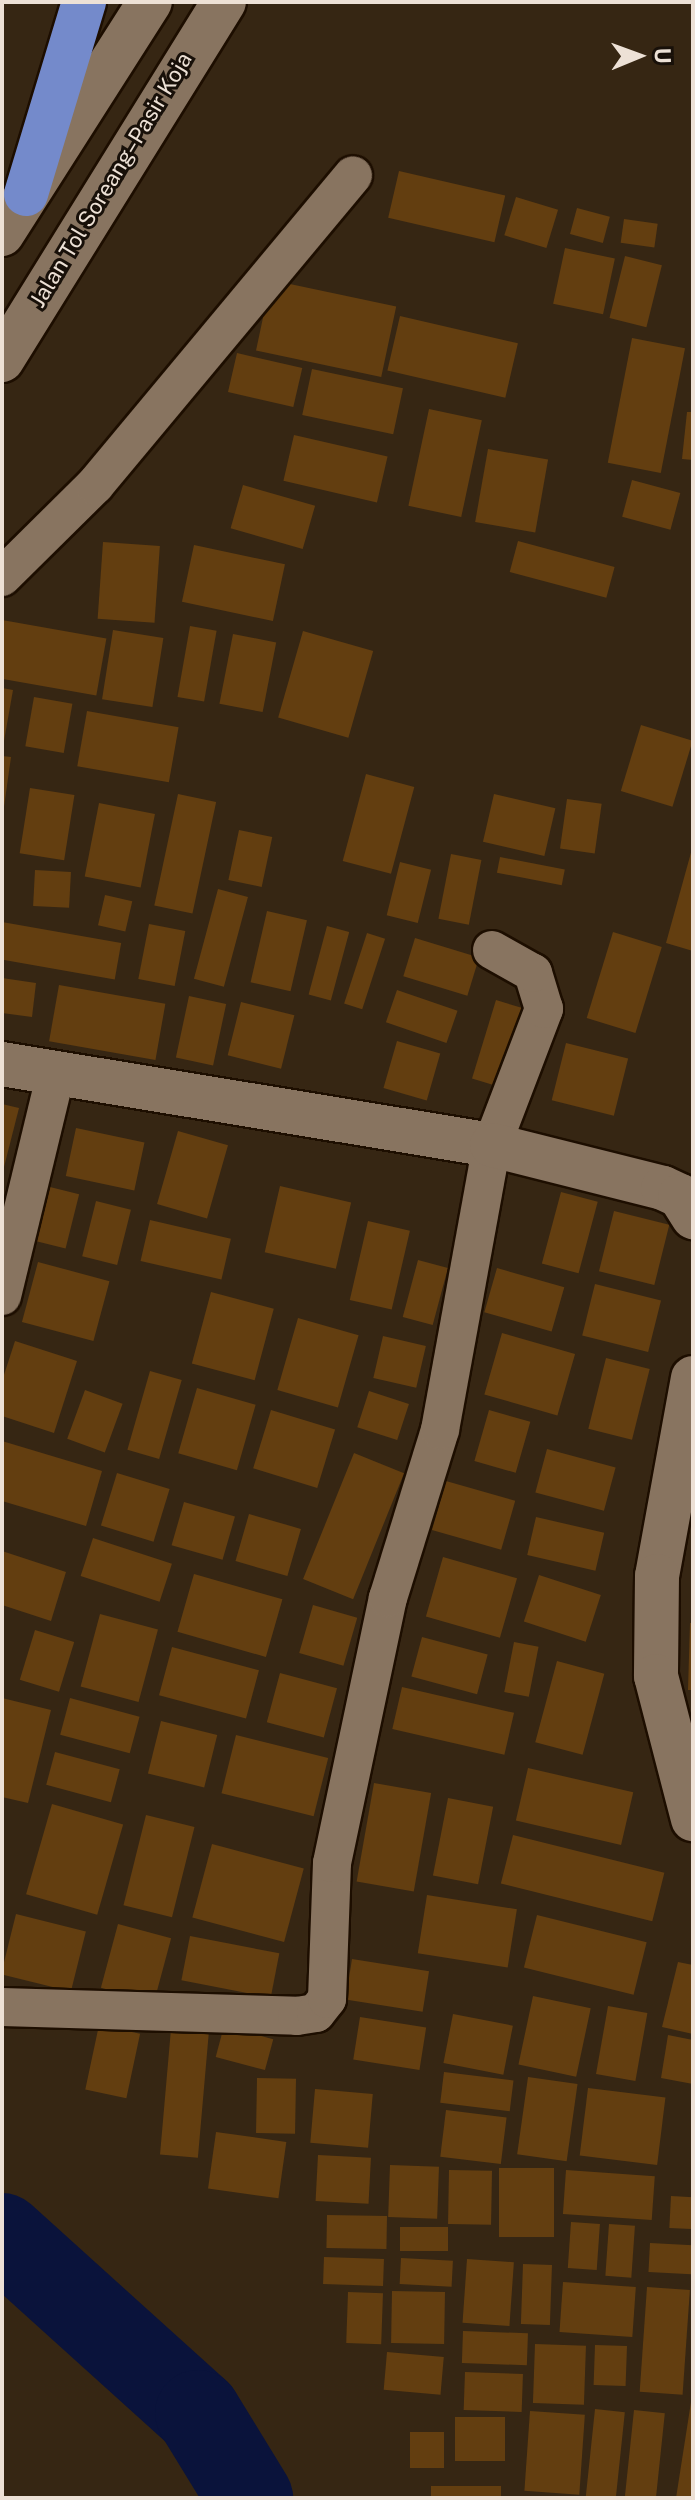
<!DOCTYPE html>
<html>
<head>
<meta charset="utf-8">
<style>
	body { margin:0 }
	#map { position:relative; width:695px; height:2500px; overflow:hidden; background:#362613; font-family:"Public Sans",sans-serif }
	div>[style] { position:absolute }
	.river>* { height:86px; margin:-43px; padding:0 43px; transform-origin:43px; border-radius:43px; background:#0a133b }
	.building>* { inset:0; background:#633e10; transform-origin:0 0 }
	.roads { filter:drop-shadow(2px 0 #1d0e00) drop-shadow(-2px 0 #1d0e00) drop-shadow(0 2px #1d0e00) drop-shadow(0 -2px #1d0e00) }
	.street>* { height:38px; margin:-19px; padding:0 19px; transform-origin:19px; border-radius:19px; background:#887460 }
	.secondary>* { height:44px; margin:-22px; padding:0 22px; transform-origin:22px; border-radius:22px; background:#887460 }
	.highway>* { height:44px; margin:-22px; padding:0 22px; transform-origin:22px; border-radius:22px; background:#748acb }
	span { translate:-50% -50%; white-space:nowrap; text-align:center; line-height:1.15; -webkit-text-stroke:6px #181009; paint-order:stroke }
	.street-label { font-size:22px; color:#ede1d6 }
	.frame { position:absolute; inset:0; border:4px solid #ede1d6; pointer-events:none }
	.north { position:absolute; left:599px; top:16px; width:80px; height:80px; -webkit-text-stroke:6px #181009; paint-order:stroke; rotate:89deg; font-size:22px; font-weight:700; line-height:32px; text-align:center; color:#ede1d6 }
	.north::after { content:''; display:block; margin:auto; width:28px; height:36px; background:#ede1d6; clip-path:polygon(50% 0,100% 100%,50% 72%,0 100%) }
</style>
</head>
<body>
<div id="map">
	<div class="river">
		<div style="left:2px;top:2236px;width:264px;rotate:42.1deg"></div>
		<div style="left:198px;top:2413px;width:100px;rotate:58.5deg"></div>
	</div>
	<div class="building">
		<div style="left:399px;top:171px;width:109px;height:48px;rotate:13deg"></div>
		<div style="left:516px;top:197px;width:44px;height:40px;rotate:17deg"></div>
		<div style="left:577px;top:208px;width:34px;height:27px;rotate:15deg"></div>
		<div style="left:624px;top:219px;width:34px;height:24px;rotate:8deg"></div>
		<div style="left:565px;top:248px;width:51px;height:57px;rotate:12deg"></div>
		<div style="left:625px;top:256px;width:38px;height:64px;rotate:14deg"></div>
		<div style="left:271px;top:280px;width:128px;height:72px;rotate:12deg"></div>
		<div style="left:400px;top:316px;width:121px;height:56px;rotate:13deg"></div>
		<div style="left:632px;top:338px;width:54px;height:127px;rotate:11deg"></div>
		<div style="left:237px;top:353px;width:67px;height:40px;rotate:13deg"></div>
		<div style="left:312px;top:369px;width:93px;height:47px;rotate:12deg"></div>
		<div style="left:429px;top:409px;width:54px;height:99px;rotate:12deg"></div>
		<div style="clip-path:polygon(687px 412px,693px 412px,693px 460px,682px 459px)"></div>
		<div style="left:294px;top:435px;width:96px;height:47px;rotate:13deg"></div>
		<div style="left:488px;top:449px;width:61px;height:74px;rotate:10deg"></div>
		<div style="left:632px;top:480px;width:50px;height:38px;rotate:15deg"></div>
		<div style="left:243px;top:485px;width:75px;height:45px;rotate:16deg"></div>
		<div style="left:518px;top:541px;width:100px;height:32px;rotate:15deg"></div>
		<div style="left:103px;top:542px;width:57px;height:77px;rotate:4deg"></div>
		<div style="left:194px;top:545px;width:93px;height:58px;rotate:12deg"></div>
		<div style="left:2px;top:620px;width:106px;height:58px;rotate:10deg"></div>
		<div style="left:190px;top:626px;width:27px;height:72px;rotate:10deg"></div>
		<div style="left:113px;top:630px;width:51px;height:70px;rotate:9deg"></div>
		<div style="left:303px;top:631px;width:73px;height:90px;rotate:16deg"></div>
		<div style="left:233px;top:634px;width:44px;height:71px;rotate:11deg"></div>
		<div style="clip-path:polygon(2px 688px,13px 690px,4px 741px,2px 741px)"></div>
		<div style="left:34px;top:697px;width:39px;height:50px;rotate:10deg"></div>
		<div style="left:87px;top:711px;width:93px;height:56px;rotate:10deg"></div>
		<div style="left:641px;top:725px;width:54px;height:69px;rotate:17deg"></div>
		<div style="clip-path:polygon(2px 756px,11px 757px,4px 807px,2px 806px)"></div>
		<div style="left:366px;top:774px;width:50px;height:90px;rotate:15deg"></div>
		<div style="left:30px;top:788px;width:45px;height:66px;rotate:9deg"></div>
		<div style="left:178px;top:794px;width:39px;height:114px;rotate:12deg"></div>
		<div style="left:494px;top:794px;width:63px;height:49px;rotate:13deg"></div>
		<div style="left:567px;top:799px;width:35px;height:50px;rotate:8deg"></div>
		<div style="left:99px;top:803px;width:57px;height:75px;rotate:11deg"></div>
		<div style="left:239px;top:830px;width:34px;height:51px;rotate:12deg"></div>
		<div style="clip-path:polygon(692px 849px,693px 849px,693px 951px,666px 943px)"></div>
		<div style="left:451px;top:854px;width:31px;height:66px;rotate:11deg"></div>
		<div style="left:500px;top:857px;width:66px;height:16px;rotate:11deg"></div>
		<div style="left:400px;top:862px;width:32px;height:55px;rotate:14deg"></div>
		<div style="left:35px;top:870px;width:36px;height:36px;rotate:3deg"></div>
		<div style="left:218px;top:889px;width:31px;height:93px;rotate:15deg"></div>
		<div style="left:105px;top:895px;width:28px;height:31px;rotate:13deg"></div>
		<div style="left:267px;top:911px;width:41px;height:73px;rotate:13deg"></div>
		<div style="left:2px;top:922px;width:121px;height:37px;rotate:10deg"></div>
		<div style="left:149px;top:924px;width:37px;height:56px;rotate:11deg"></div>
		<div style="left:327px;top:926px;width:23px;height:71px;rotate:15deg"></div>
		<div style="left:613px;top:932px;width:51px;height:90px;rotate:17deg"></div>
		<div style="left:367px;top:933px;width:19px;height:74px;rotate:18deg"></div>
		<div style="left:415px;top:938px;width:67px;height:40px;rotate:17deg"></div>
		<div style="clip-path:polygon(2px 978px,36px 983px,32px 1017px,2px 1013px)"></div>
		<div style="left:59px;top:985px;width:108px;height:57px;rotate:10deg"></div>
		<div style="left:397px;top:990px;width:64px;height:34px;rotate:19deg"></div>
		<div style="left:189px;top:996px;width:38px;height:63px;rotate:12deg"></div>
		<div style="left:496px;top:1000px;width:31px;height:82px;rotate:17deg"></div>
		<div style="left:241px;top:1002px;width:55px;height:55px;rotate:14deg"></div>
		<div style="left:397px;top:1041px;width:45px;height:49px;rotate:16deg"></div>
		<div style="left:566px;top:1043px;width:64px;height:59px;rotate:14deg"></div>
		<div style="clip-path:polygon(2px 1104px,19px 1108px,3px 1171px,2px 1171px)"></div>
		<div style="left:76px;top:1128px;width:70px;height:49px;rotate:12deg"></div>
		<div style="left:178px;top:1131px;width:52px;height:76px;rotate:16deg"></div>
		<div style="left:280px;top:1186px;width:73px;height:68px;rotate:13deg"></div>
		<div style="left:50px;top:1187px;width:30px;height:56px;rotate:14deg"></div>
		<div style="left:561px;top:1192px;width:38px;height:74px;rotate:15deg"></div>
		<div style="left:96px;top:1201px;width:36px;height:57px;rotate:14deg"></div>
		<div style="left:614px;top:1211px;width:57px;height:62px;rotate:14deg"></div>
		<div style="left:150px;top:1220px;width:83px;height:42px;rotate:13deg"></div>
		<div style="left:368px;top:1221px;width:43px;height:81px;rotate:13deg"></div>
		<div style="left:418px;top:1260px;width:31px;height:59px;rotate:15deg"></div>
		<div style="left:38px;top:1262px;width:74px;height:62px;rotate:15deg"></div>
		<div style="left:497px;top:1268px;width:70px;height:46px;rotate:16deg"></div>
		<div style="left:595px;top:1284px;width:68px;height:53px;rotate:14deg"></div>
		<div style="left:211px;top:1292px;width:65px;height:74px;rotate:15deg"></div>
		<div style="left:298px;top:1318px;width:63px;height:75px;rotate:16deg"></div>
		<div style="left:502px;top:1333px;width:76px;height:64px;rotate:16deg"></div>
		<div style="left:383px;top:1336px;width:44px;height:43px;rotate:13deg"></div>
		<div style="clip-path:polygon(15px 1341px,77px 1361px,54px 1433px,2px 1416px,2px 1381px)"></div>
		<div style="left:606px;top:1358px;width:45px;height:73px;rotate:14deg"></div>
		<div style="left:150px;top:1371px;width:33px;height:82px;rotate:16deg"></div>
		<div style="left:197px;top:1388px;width:61px;height:68px;rotate:16deg"></div>
		<div style="left:85px;top:1390px;width:40px;height:52px;rotate:20deg"></div>
		<div style="left:369px;top:1391px;width:42px;height:38px;rotate:18deg"></div>
		<div style="left:271px;top:1410px;width:67px;height:61px;rotate:17deg"></div>
		<div style="left:489px;top:1410px;width:43px;height:53px;rotate:16deg"></div>
		<div style="clip-path:polygon(2px 1441px,102px 1471px,86px 1526px,2px 1501px)"></div>
		<div style="left:547px;top:1449px;width:71px;height:45px;rotate:15deg"></div>
		<div style="left:354px;top:1453px;width:54px;height:136px;rotate:22deg"></div>
		<div style="left:117px;top:1473px;width:55px;height:55px;rotate:17deg"></div>
		<div style="left:446px;top:1481px;width:72px;height:51px;rotate:16deg"></div>
		<div style="left:184px;top:1502px;width:53px;height:45px;rotate:16deg"></div>
		<div style="left:249px;top:1514px;width:54px;height:49px;rotate:16deg"></div>
		<div style="left:536px;top:1517px;width:70px;height:39px;rotate:13deg"></div>
		<div style="left:93px;top:1538px;width:83px;height:40px;rotate:18deg"></div>
		<div style="clip-path:polygon(2px 1551px,66px 1572px,51px 1621px,2px 1605px)"></div>
		<div style="left:443px;top:1557px;width:77px;height:62px;rotate:16deg"></div>
		<div style="left:194px;top:1574px;width:92px;height:60px;rotate:16deg"></div>
		<div style="left:539px;top:1575px;width:65px;height:49px;rotate:18deg"></div>
		<div style="left:313px;top:1605px;width:46px;height:50px;rotate:16deg"></div>
		<div style="left:100px;top:1614px;width:60px;height:75px;rotate:15deg"></div>
		<div style="clip-path:polygon(690px 1623px,693px 1623px,693px 1690px,688px 1690px)"></div>
		<div style="left:35px;top:1630px;width:41px;height:52px;rotate:17deg"></div>
		<div style="left:422px;top:1637px;width:68px;height:41px;rotate:15deg"></div>
		<div style="left:514px;top:1642px;width:25px;height:51px;rotate:11deg"></div>
		<div style="left:172px;top:1647px;width:90px;height:50px;rotate:15deg"></div>
		<div style="left:557px;top:1661px;width:49px;height:84px;rotate:15deg"></div>
		<div style="left:280px;top:1673px;width:59px;height:51px;rotate:15deg"></div>
		<div style="left:402px;top:1687px;width:115px;height:43px;rotate:13deg"></div>
		<div style="clip-path:polygon(2px 1698px,51px 1710px,28px 1803px,2px 1797px)"></div>
		<div style="left:70px;top:1698px;width:72px;height:38px;rotate:15deg"></div>
		<div style="left:161px;top:1721px;width:58px;height:54px;rotate:14deg"></div>
		<div style="left:236px;top:1735px;width:95px;height:60px;rotate:14deg"></div>
		<div style="left:55px;top:1752px;width:67px;height:34px;rotate:15deg"></div>
		<div style="left:528px;top:1768px;width:108px;height:54px;rotate:13deg"></div>
		<div style="left:374px;top:1783px;width:58px;height:100px;rotate:10deg"></div>
		<div style="left:448px;top:1798px;width:46px;height:79px;rotate:11deg"></div>
		<div style="left:52px;top:1804px;width:74px;height:94px;rotate:16deg"></div>
		<div style="left:146px;top:1815px;width:50px;height:93px;rotate:14deg"></div>
		<div style="left:513px;top:1835px;width:156px;height:50px;rotate:14deg"></div>
		<div style="left:212px;top:1844px;width:95px;height:76px;rotate:15deg"></div>
		<div style="left:427px;top:1895px;width:91px;height:59px;rotate:9deg"></div>
		<div style="left:16px;top:1914px;width:72px;height:62px;rotate:14deg"></div>
		<div style="left:537px;top:1915px;width:113px;height:54px;rotate:14deg"></div>
		<div style="left:118px;top:1924px;width:55px;height:66px;rotate:15deg"></div>
		<div style="left:190px;top:1936px;width:91px;height:45px;rotate:11deg"></div>
		<div style="left:352px;top:1959px;width:78px;height:41px;rotate:9deg"></div>
		<div style="clip-path:polygon(678px 1962px,693px 1965px,693px 2034px,662px 2027px)"></div>
		<div style="left:533px;top:1996px;width:59px;height:70px;rotate:12deg"></div>
		<div style="left:608px;top:2006px;width:40px;height:69px;rotate:10deg"></div>
		<div style="left:453px;top:2014px;width:61px;height:50px;rotate:11deg"></div>
		<div style="left:360px;top:2017px;width:67px;height:43px;rotate:9deg"></div>
		<div style="left:99px;top:2025px;width:42px;height:66px;rotate:12deg"></div>
		<div style="left:224px;top:2026px;width:51px;height:32px;rotate:15deg"></div>
		<div style="left:171px;top:2029px;width:38px;height:126px;rotate:5deg"></div>
		<div style="clip-path:polygon(668px 2035px,693px 2040px,693px 2084px,661px 2078px)"></div>
		<div style="left:444px;top:2072px;width:70px;height:31px;rotate:7deg"></div>
		<div style="left:528px;top:2077px;width:50px;height:78px;rotate:8deg"></div>
		<div style="left:257px;top:2078px;width:39px;height:55px;rotate:1deg"></div>
		<div style="left:588px;top:2088px;width:78px;height:68px;rotate:7deg"></div>
		<div style="left:315px;top:2089px;width:58px;height:54px;rotate:5deg"></div>
		<div style="left:446px;top:2110px;width:61px;height:47px;rotate:7deg"></div>
		<div style="left:216px;top:2132px;width:71px;height:57px;rotate:8deg"></div>
		<div style="left:318px;top:2155px;width:53px;height:46px;rotate:3deg"></div>
		<div style="left:390px;top:2165px;width:49px;height:52px;rotate:2deg"></div>
		<div style="left:499px;top:2168px;width:55px;height:69px"></div>
		<div style="left:449px;top:2170px;width:43px;height:54px;rotate:1deg"></div>
		<div style="left:566px;top:2170px;width:89px;height:44px;rotate:4deg"></div>
		<div style="left:671px;top:2196px;width:22px;height:32px;rotate:3deg"></div>
		<div style="left:327px;top:2215px;width:60px;height:33px;rotate:1deg"></div>
		<div style="left:571px;top:2222px;width:29px;height:46px;rotate:4deg"></div>
		<div style="left:609px;top:2224px;width:26px;height:52px;rotate:4deg"></div>
		<div style="left:400px;top:2227px;width:48px;height:24px"></div>
		<div style="left:650px;top:2243px;width:43px;height:29px;rotate:3deg"></div>
		<div style="left:324px;top:2257px;width:60px;height:27px;rotate:2deg"></div>
		<div style="left:401px;top:2258px;width:52px;height:26px;rotate:3deg"></div>
		<div style="left:467px;top:2259px;width:47px;height:64px;rotate:4deg"></div>
		<div style="left:523px;top:2264px;width:29px;height:60px;rotate:2deg"></div>
		<div style="left:563px;top:2282px;width:73px;height:50px;rotate:4deg"></div>
		<div style="left:647px;top:2287px;width:43px;height:105px;rotate:4deg"></div>
		<div style="left:392px;top:2291px;width:53px;height:52px;rotate:1deg"></div>
		<div style="left:348px;top:2292px;width:35px;height:51px;rotate:2deg"></div>
		<div style="left:463px;top:2331px;width:65px;height:32px;rotate:2deg"></div>
		<div style="left:535px;top:2344px;width:51px;height:59px;rotate:2deg"></div>
		<div style="left:595px;top:2345px;width:32px;height:40px;rotate:2deg"></div>
		<div style="left:387px;top:2352px;width:57px;height:38px;rotate:5deg"></div>
		<div style="left:465px;top:2372px;width:58px;height:38px;rotate:2deg"></div>
		<div style="clip-path:polygon(691px 2402px,693px 2498px,676px 2498px)"></div>
		<div style="left:595px;top:2409px;width:30px;height:89px;rotate:6deg"></div>
		<div style="left:634px;top:2410px;width:31px;height:87px;rotate:6deg"></div>
		<div style="left:530px;top:2411px;width:55px;height:80px;rotate:4deg"></div>
		<div style="left:505px;top:2417px;width:44px;height:50px;rotate:90deg"></div>
		<div style="left:410px;top:2432px;width:34px;height:36px"></div>
		<div style="left:431px;top:2486px;width:70px;height:12px"></div>
	</div>
	<div class="roads">
		<div class="street">
			<div style="left:2px;top:577px;width:131px;rotate:-44.7deg"></div>
			<div style="left:95px;top:485px;width:403px;rotate:-50.2deg"></div>
			<div style="left:2px;top:1296px;width:225px;rotate:-76.4deg"></div>
			<div style="left:2px;top:2007px;width:295px;rotate:1.7deg"></div>
			<div style="left:297px;top:2016px;width:19px;rotate:-9deg"></div>
			<div style="left:316px;top:2013px;width:18px;rotate:-52deg"></div>
			<div style="left:327px;top:1999px;width:136px;rotate:-87.9deg"></div>
			<div style="left:332px;top:1863px;width:271px;rotate:-78.1deg"></div>
			<div style="left:388px;top:1598px;width:176px;rotate:-72.8deg"></div>
			<div style="left:440px;top:1430px;width:290px;rotate:-79.7deg"></div>
			<div style="left:492px;top:1145px;width:146px;rotate:-69.1deg"></div>
			<div style="left:544px;top:1009px;width:38px;rotate:-107deg"></div>
			<div style="left:533px;top:973px;width:47px;rotate:-150.7deg"></div>
		</div>
		<div class="secondary">
			<div style="left:2px;top:234px;width:275px;rotate:-57.5deg"></div>
			<div style="left:2px;top:360px;width:421px;rotate:-58.2deg"></div>
			<div style="left:2px;top:1064px;width:497px;rotate:9.4deg"></div>
			<div style="left:492px;top:1145px;width:176px;rotate:14.1deg"></div>
			<div style="left:663px;top:1188px;width:19px;rotate:25deg"></div>
			<div style="left:680px;top:1196px;width:25px;rotate:58deg"></div>
			<div style="left:693px;top:1378px;width:201px;rotate:100.3deg"></div>
			<div style="left:657px;top:1576px;width:100px;rotate:90.6deg"></div>
			<div style="left:656px;top:1676px;width:148px;rotate:75.5deg"></div>
		</div>
		<div class="highway">
			<div style="left:26px;top:194px;width:201px;rotate:-73.2deg"></div>
		</div>
	</div>
	<div class="street-label">
		<span style="left:111px;top:180px;rotate:-59deg">Jalan Tol Soreang–Pasir Koja</span>
	</div>
	<div class="frame"></div>
	<div class="north">U</div>
</div>
</body>
</html>
